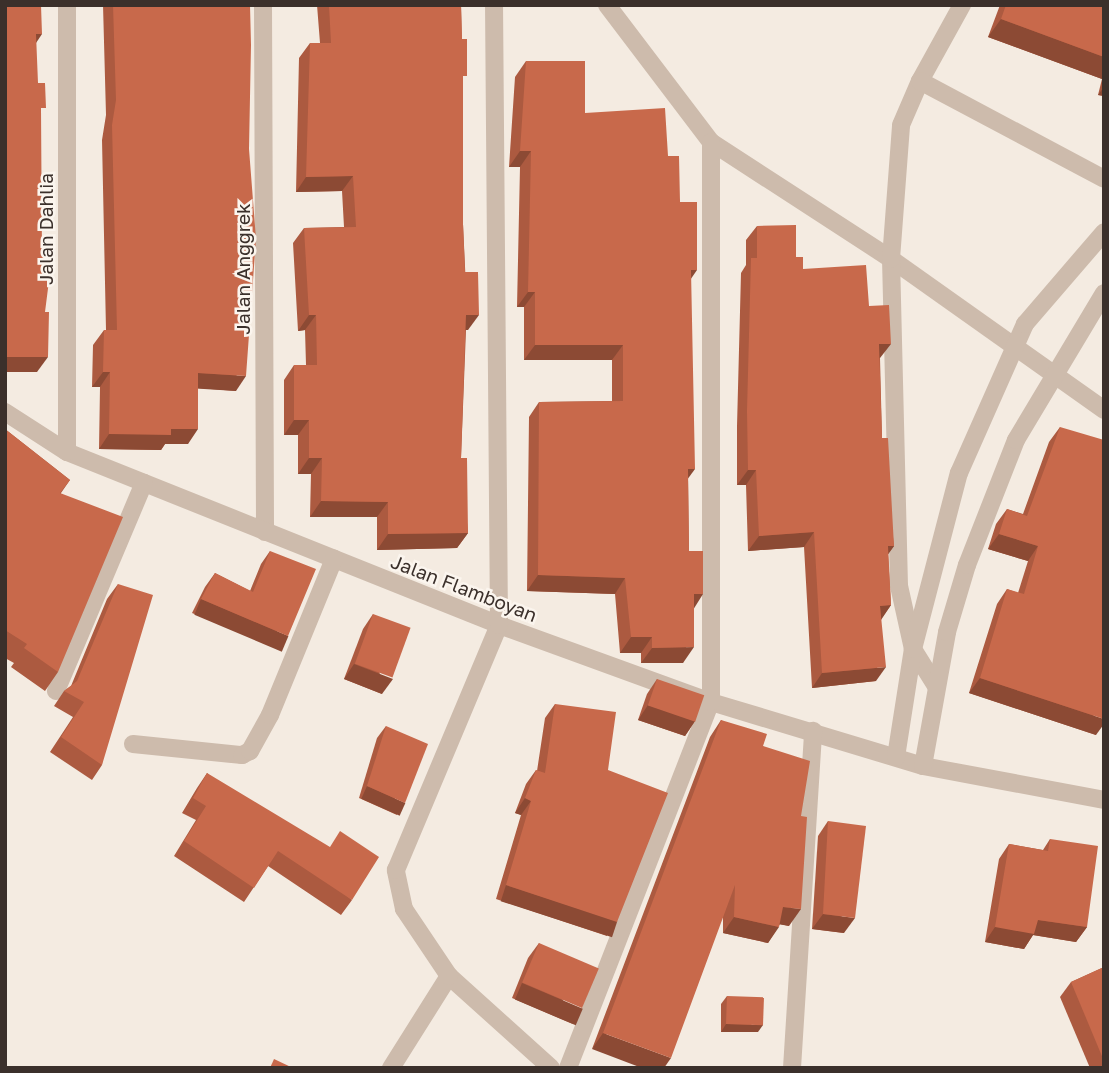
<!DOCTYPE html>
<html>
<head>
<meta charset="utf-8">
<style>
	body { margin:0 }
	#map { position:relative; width:1109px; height:1073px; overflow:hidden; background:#f4ebe1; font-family:"Golos Text",sans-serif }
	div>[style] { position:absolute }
	.minor>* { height:18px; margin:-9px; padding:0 9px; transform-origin:9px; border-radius:9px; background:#cdbbac }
	.wall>* { inset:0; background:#ac5a40 }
	.shaded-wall>* { inset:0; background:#8c4a34; transform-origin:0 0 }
	.building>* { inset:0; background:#c8694b; transform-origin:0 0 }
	span { translate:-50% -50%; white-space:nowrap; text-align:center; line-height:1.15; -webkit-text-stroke:5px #fbf5ee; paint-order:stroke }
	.street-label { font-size:19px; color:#3b302b }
	.frame { position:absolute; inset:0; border:7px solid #3b302b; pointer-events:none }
</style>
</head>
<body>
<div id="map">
	<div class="minor">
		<div style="left:263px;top:5px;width:527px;rotate:89.78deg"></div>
		<div style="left:607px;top:5px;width:172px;rotate:52.8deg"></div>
		<div style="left:711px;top:142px;width:215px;rotate:33deg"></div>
		<div style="left:891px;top:259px;width:261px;rotate:35.3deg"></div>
		<div style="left:920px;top:81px;width:87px;rotate:-61.1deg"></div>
		<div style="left:5px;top:412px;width:74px;rotate:32.8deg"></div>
		<div style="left:67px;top:452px;width:465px;rotate:21.8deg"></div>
		<div style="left:499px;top:625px;width:226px;rotate:20deg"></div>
		<div style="left:711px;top:702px;width:221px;rotate:16.8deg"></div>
		<div style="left:923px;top:766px;width:184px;rotate:10.6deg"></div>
		<div style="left:67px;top:452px;width:447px;rotate:-90deg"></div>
		<div style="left:936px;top:686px;width:44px;rotate:-121.9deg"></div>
		<div style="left:913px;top:649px;width:65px;rotate:-102.5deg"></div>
		<div style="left:899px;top:586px;width:327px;rotate:-91.4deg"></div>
		<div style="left:891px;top:259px;width:134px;rotate:-85.7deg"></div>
		<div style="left:901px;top:125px;width:48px;rotate:-66.6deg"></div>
		<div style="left:920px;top:81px;width:208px;rotate:28deg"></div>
		<div style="left:56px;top:691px;width:226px;rotate:-67.1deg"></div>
		<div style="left:133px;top:744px;width:110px;rotate:5.8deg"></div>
		<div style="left:242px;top:755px;width:9px;rotate:-27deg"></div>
		<div style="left:250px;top:751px;width:41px;rotate:-60.9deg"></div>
		<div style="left:270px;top:715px;width:169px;rotate:-67.7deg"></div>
		<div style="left:896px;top:757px;width:109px;rotate:-81.1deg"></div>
		<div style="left:913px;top:649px;width:182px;rotate:-75.4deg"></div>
		<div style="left:959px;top:473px;width:163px;rotate:-66.1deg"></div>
		<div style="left:1025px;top:324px;width:121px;rotate:-49.3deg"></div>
		<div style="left:923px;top:766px;width:136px;rotate:-79.8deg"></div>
		<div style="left:947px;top:632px;width:70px;rotate:-73.4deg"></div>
		<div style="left:967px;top:565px;width:134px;rotate:-68.6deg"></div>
		<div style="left:1016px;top:440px;width:171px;rotate:-59.1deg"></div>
		<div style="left:449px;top:976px;width:137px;rotate:42deg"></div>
		<div style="left:391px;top:1068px;width:109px;rotate:-57.8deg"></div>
		<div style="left:449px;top:976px;width:81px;rotate:-123.9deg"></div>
		<div style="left:404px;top:909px;width:40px;rotate:-102deg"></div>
		<div style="left:396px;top:870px;width:266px;rotate:-67.2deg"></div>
		<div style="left:499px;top:625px;width:620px;rotate:-90.46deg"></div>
		<div style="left:568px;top:1068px;width:393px;rotate:-68.7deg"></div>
		<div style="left:711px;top:702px;width:560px;rotate:-90deg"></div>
		<div style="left:792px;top:1068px;width:338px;rotate:-86.4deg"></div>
	</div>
	<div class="wall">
		<div style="clip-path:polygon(103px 5px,250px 5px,236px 391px,198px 388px,188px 444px,165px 444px,161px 450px,99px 449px,100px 387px,92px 387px,93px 345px,104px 330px,106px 330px,102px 140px,106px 115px)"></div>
		<div style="clip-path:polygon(317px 5px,461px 5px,463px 83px,463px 224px,468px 330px,466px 330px,461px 458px,468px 533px,457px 548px,377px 550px,377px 517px,310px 517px,311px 474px,298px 474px,298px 435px,284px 435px,284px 380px,294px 365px,306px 365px,305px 330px,298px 331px,293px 243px,304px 228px,344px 227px,342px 191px,296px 192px,299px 58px,310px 43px,320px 43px)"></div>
		<div style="clip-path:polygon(1000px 5px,1098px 5px,1104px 7px,1104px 96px,1098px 95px,1102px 79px,988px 37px)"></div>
		<div style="clip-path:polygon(526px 61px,585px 113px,668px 156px,680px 202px,691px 279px,688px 478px,689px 551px,694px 608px,683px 663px,641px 663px,641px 653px,620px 653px,615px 594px,527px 591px,529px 417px,539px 402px,612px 401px,612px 360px,524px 360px,524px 307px,517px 307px,520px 167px,509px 167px,515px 77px)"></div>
		<div style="clip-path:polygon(757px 226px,796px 257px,803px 269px,869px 306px,880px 358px,882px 438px,894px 546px,888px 554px,891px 605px,881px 619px,876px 681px,812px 688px,804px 547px,748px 551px,746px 485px,737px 485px,737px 426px,741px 273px,746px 265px,746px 240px)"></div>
		<div style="clip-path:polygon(1060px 427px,1096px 735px,969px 693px,997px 604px,1007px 589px,1018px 593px,1028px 561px,988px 549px,996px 524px,1007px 509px,1023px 514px,1049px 442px)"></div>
		<div style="clip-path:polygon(5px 429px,70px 480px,61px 493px,58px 672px,45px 691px,11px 667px,14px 663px,5px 658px)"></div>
		<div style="clip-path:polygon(270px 551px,279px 649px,192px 613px,205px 587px,215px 573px,250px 591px,261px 564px)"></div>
		<div style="clip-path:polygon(118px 584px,102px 765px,92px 780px,50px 752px,73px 717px,54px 706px,64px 691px,71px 686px,107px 599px)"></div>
		<div style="clip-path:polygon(373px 614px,382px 694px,344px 679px,363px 629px)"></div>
		<div style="clip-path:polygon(657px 679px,695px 721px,685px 736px,638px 720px,647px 694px)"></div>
		<div style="clip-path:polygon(555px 704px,608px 770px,607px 936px,496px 899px,521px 815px,515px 813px,526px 784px,536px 770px,537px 771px,545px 718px)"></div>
		<div style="clip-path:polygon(721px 720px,763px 746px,801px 816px,789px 926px,780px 924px,768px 943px,723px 933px,723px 917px,592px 1049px,710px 737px)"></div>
		<div style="clip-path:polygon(386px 726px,397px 815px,359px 798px,377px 738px)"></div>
		<div style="clip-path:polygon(207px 773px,352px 900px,341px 915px,268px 866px,244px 902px,174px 856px,196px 820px,182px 813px,197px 788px)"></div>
		<div style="clip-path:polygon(828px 821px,844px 933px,812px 929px,818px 836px)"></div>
		<div style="clip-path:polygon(1050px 839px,1087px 927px,1076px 942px,1033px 935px,1024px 949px,985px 942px,999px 859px,1009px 844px,1043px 850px)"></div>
		<div style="clip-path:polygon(539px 943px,573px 1024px,512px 998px,528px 958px)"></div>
		<div style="clip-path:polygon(1104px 967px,1104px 1068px,1090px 1068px,1060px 997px,1071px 982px)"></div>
		<div style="clip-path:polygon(727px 996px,758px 1032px,721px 1032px,721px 1004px)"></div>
	</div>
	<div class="shaded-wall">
		<div style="clip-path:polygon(1001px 19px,1104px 57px,1104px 76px,1102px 79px,988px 37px)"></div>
		<div style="clip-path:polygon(36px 34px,42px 34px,32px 49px)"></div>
		<div style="clip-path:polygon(1104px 87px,1104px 96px,1098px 95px)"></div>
		<div style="clip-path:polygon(520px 151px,531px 151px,520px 167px,509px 167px)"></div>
		<div style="clip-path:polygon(353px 176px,342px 191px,296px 192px,306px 177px)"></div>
		<div style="clip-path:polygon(691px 270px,697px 270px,686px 286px)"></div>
		<div style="clip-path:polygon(528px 292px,535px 292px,524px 307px,517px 307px)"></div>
		<div style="clip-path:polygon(309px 315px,316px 315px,305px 330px,298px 331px)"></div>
		<div style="clip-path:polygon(466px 315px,479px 315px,468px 330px,455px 330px)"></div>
		<div style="clip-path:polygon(879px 344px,891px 344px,880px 358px,869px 359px)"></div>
		<div style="clip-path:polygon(535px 345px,623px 345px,612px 360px,524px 360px)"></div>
		<div style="clip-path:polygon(5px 357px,48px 357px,37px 372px,5px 372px)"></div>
		<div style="clip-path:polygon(103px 372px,110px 372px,100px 387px,92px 387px)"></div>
		<div style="clip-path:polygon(198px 373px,246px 376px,236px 391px,188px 388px)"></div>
		<div style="clip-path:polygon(294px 420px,309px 420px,298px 435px,284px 435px)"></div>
		<div style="clip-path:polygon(171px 429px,198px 429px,188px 444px,165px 444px,161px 450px,99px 449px,109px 434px)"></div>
		<div style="clip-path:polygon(309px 458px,322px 458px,311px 474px,298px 474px)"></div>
		<div style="clip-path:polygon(688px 469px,695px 469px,684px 484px)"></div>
		<div style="clip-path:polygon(748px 470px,756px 470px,746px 485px,737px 485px)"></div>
		<div style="clip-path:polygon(321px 501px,388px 502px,377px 517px,310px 517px)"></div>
		<div style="clip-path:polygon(814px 532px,804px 547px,748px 551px,759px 536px)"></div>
		<div style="clip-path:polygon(468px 533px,457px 548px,377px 550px,388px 534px)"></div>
		<div style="clip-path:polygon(999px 534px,1038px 546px,1028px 561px,988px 549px)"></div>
		<div style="clip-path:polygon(888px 546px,894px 546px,884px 560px)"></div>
		<div style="clip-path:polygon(538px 575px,625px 578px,615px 594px,527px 591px)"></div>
		<div style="clip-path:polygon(694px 594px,703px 594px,693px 610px)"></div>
		<div style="left:201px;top:599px;width:95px;height:17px;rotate:23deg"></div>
		<div style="clip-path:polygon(891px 605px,881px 620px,880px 606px)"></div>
		<div style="clip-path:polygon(631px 637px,652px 637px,641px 653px,620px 653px)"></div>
		<div style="clip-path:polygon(694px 647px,683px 663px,641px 663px,652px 648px)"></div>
		<div style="clip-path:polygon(354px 664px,393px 679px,382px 694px,344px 679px)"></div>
		<div style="clip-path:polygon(886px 667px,876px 681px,812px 688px,822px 673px)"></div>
		<div style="clip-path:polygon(980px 678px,1104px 719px,1104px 724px,1096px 735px,969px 693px)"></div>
		<div style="clip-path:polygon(648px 705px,695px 721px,685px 736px,638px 720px)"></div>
		<div style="left:367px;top:786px;width:42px;height:14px;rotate:24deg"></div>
		<div style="clip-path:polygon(525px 798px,531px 801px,521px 815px,515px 813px)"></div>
		<div style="left:506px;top:885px;width:117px;height:17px;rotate:18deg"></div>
		<div style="clip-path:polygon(783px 907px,801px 909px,789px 926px,772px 923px)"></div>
		<div style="clip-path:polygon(823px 914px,855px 918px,844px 933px,812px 929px)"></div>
		<div style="clip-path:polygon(734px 917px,779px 927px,768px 943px,723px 933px)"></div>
		<div style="clip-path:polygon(1038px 920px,1087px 927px,1076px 942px,1033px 935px,1024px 949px,985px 942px,995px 927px)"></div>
		<div style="left:522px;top:983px;width:66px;height:18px;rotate:23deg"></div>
		<div style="clip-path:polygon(726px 1024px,763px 1025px,758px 1032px,721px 1032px)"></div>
		<div style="clip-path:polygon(603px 1033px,671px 1058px,664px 1068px,642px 1068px,592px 1049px)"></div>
	</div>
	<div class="building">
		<div style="clip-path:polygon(5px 5px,41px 5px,42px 34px,36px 34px,38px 83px,45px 83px,46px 108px,41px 108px,42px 256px,52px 257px,45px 312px,49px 312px,48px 357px,5px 357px)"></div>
		<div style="clip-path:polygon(113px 5px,250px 5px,251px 45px,249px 149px,256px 239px,246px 376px,198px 373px,198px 429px,171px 429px,171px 435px,109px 434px,110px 372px,103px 372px,104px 330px,117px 330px,112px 125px,116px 100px)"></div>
		<div style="clip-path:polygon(329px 5px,461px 5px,462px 39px,467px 39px,467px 76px,463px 76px,463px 224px,465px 272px,478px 272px,479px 315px,466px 315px,461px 458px,467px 458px,468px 533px,388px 534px,388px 502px,321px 501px,322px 458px,309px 458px,309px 420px,294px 420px,294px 365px,317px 365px,316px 315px,309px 315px,304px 228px,356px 227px,353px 176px,306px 177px,310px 43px,331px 43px)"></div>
		<div style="clip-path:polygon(1006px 5px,1098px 5px,1104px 7px,1104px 57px,1001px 19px)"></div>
		<div style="clip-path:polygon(526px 61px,585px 61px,585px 113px,665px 108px,668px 156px,679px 156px,680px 202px,697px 202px,697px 270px,691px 270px,695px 469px,688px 469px,689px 551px,703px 551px,703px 594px,694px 594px,694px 647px,652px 648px,652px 637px,631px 637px,625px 578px,538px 575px,539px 402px,623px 401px,623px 345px,535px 345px,535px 292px,528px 292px,531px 151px,520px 151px)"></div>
		<div style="clip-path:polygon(796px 225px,796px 257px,803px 257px,803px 269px,866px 265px,869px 306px,889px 305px,891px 344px,879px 344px,882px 438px,888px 438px,894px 546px,888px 546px,891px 605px,880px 606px,886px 667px,822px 673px,814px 532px,759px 536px,756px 470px,748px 470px,747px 411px,751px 258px,757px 258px,757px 226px)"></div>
		<div style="clip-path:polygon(1060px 427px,1104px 440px,1104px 719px,980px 678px,1007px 589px,1024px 594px,1038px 546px,999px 534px,1007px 509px,1027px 516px)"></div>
		<div style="clip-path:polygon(5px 429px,70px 480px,60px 493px,123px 517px,58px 672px,24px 648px,27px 644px,5px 630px)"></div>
		<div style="clip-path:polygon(270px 551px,316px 569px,288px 636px,201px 599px,215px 573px,253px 592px)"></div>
		<div style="clip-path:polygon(118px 584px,153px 595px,102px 765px,61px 737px,84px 702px,64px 691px,77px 681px)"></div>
		<div style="left:373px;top:614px;width:40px;height:53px;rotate:20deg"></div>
		<div style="left:657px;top:679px;width:50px;height:28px;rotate:19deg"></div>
		<div style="clip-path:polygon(555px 704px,616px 712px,608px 770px,668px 793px,617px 922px,506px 885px,531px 801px,525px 798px,536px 770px,545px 773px)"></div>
		<div style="clip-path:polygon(721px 720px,767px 734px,763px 746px,810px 761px,801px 816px,807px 817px,801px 909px,783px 907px,779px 927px,734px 917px,735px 885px,671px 1058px,603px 1033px)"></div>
		<div style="clip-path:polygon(386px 726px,428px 744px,405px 803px,367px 786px)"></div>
		<div style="clip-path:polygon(207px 773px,330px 847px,340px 831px,379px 857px,352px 900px,278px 851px,254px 888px,184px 841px,206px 806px,193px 798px)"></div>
		<div style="clip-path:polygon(828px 821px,866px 826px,855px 918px,823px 914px)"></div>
		<div style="clip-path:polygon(1050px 839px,1098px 846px,1087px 927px,1038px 920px,1034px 934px,995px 927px,1009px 844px,1048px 851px)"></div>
		<div style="left:539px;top:943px;width:65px;height:43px;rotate:23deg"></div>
		<div style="clip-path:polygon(1104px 967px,1104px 1061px,1071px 982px)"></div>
		<div style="left:727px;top:996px;width:37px;height:28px;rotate:2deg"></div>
		<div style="clip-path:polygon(274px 1059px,293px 1068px,270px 1068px)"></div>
	</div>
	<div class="street-label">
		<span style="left:46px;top:229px;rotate:-90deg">Jalan Dahlia</span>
		<span style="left:243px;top:269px;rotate:-90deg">Jalan Anggrek</span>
		<span style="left:464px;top:588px;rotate:21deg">Jalan Flamboyan</span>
	</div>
	<div class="frame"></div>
</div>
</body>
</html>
